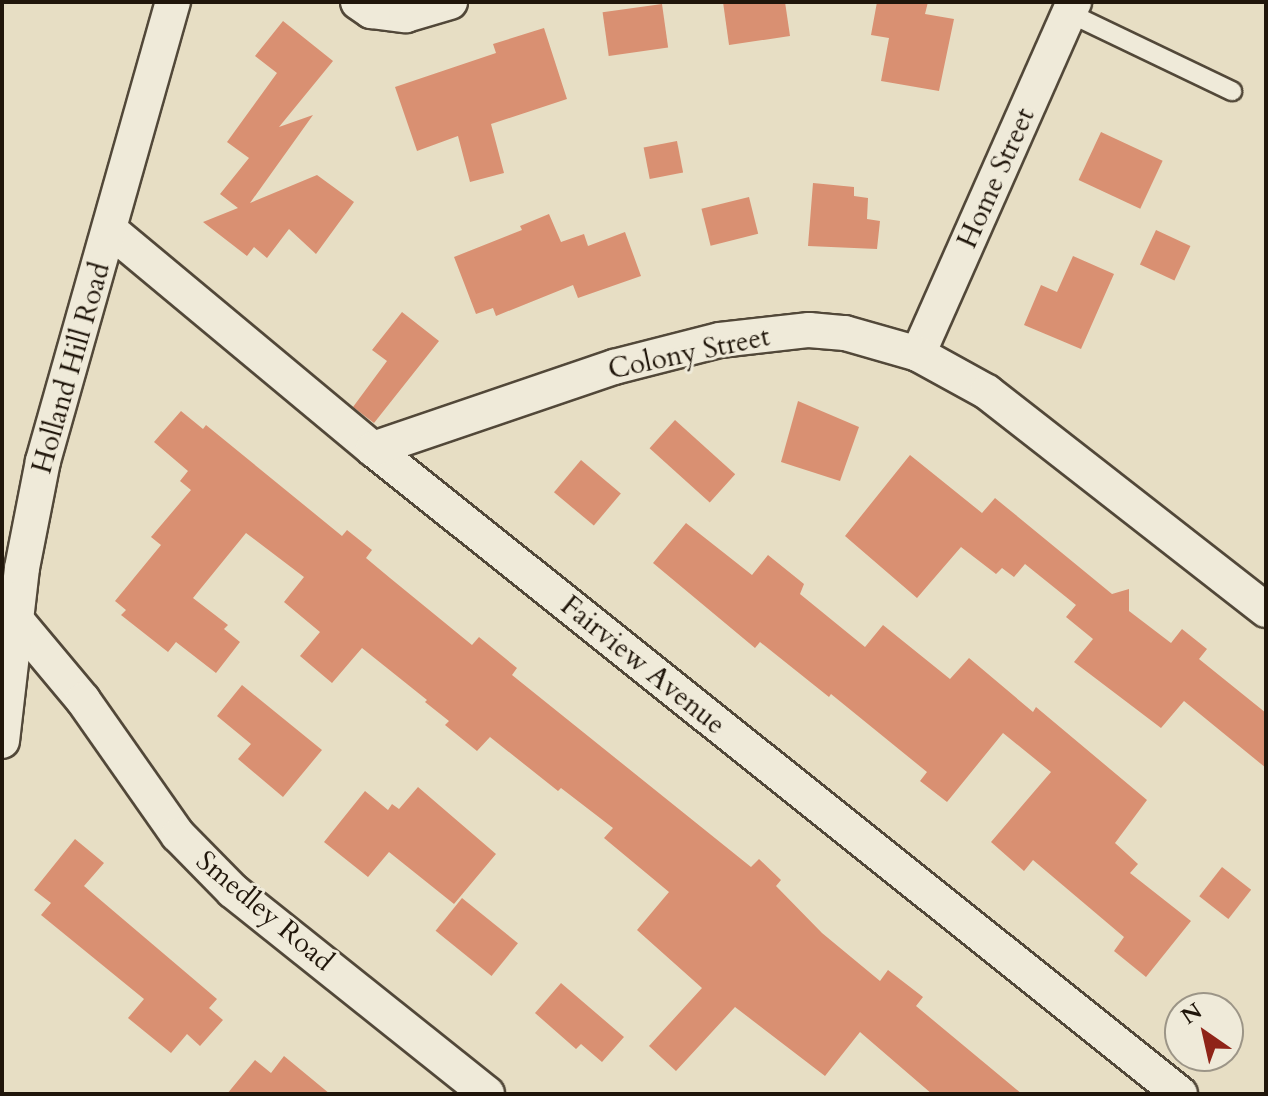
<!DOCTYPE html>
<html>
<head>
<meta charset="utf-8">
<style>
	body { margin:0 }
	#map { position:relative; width:1268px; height:1096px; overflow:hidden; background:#e7dec4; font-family:Cardo,serif }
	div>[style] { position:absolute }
	.building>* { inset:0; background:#d99072; transform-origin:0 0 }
	.roads { filter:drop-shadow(2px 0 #524839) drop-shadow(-2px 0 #524839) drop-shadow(0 2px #524839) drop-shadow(0 -2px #524839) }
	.lane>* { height:18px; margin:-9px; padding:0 9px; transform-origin:9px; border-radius:9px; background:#efead9 }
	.street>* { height:34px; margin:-17px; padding:0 17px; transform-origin:17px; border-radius:17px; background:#efead9 }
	span { translate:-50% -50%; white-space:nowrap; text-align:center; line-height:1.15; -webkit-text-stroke:6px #efead9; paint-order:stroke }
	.street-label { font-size:28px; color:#20160b }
	.frame { position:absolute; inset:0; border:4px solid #20160b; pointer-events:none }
	.north { position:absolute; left:1164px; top:992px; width:80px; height:80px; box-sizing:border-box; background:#efead9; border:2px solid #9c9587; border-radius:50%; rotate:326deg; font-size:22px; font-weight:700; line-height:32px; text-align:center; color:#20160b }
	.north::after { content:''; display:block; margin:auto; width:28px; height:36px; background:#8f2418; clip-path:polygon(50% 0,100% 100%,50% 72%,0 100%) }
</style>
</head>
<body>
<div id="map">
	<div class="building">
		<div style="clip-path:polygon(723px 2px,785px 2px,790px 36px,729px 45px)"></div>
		<div style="clip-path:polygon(877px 2px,928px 2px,925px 14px,954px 19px,939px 91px,881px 81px,889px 38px,871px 35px)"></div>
		<div style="left:662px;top:4px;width:44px;height:60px;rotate:82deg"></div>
		<div style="clip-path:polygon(283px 21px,333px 61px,279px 127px,313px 115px,250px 203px,317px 175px,354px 202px,316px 254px,289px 229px,267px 258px,254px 247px,247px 256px,203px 222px,238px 208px,220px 194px,249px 158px,227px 142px,277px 73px,255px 56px)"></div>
		<div style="clip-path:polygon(544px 28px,567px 99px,491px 124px,504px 173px,470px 182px,458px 136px,417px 151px,395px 87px,496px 53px,493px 44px)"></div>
		<div style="left:1101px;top:132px;width:68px;height:53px;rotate:25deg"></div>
		<div style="left:677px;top:141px;width:32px;height:34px;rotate:79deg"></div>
		<div style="clip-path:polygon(813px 183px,854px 187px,854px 196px,868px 198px,867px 219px,880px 221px,877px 249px,808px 246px)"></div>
		<div style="left:749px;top:197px;width:38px;height:49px;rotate:76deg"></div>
		<div style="clip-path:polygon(549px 214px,561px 242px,584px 234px,588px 246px,625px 232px,641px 276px,578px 298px,573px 285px,496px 316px,493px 308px,476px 314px,454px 257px,522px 230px,520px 226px)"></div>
		<div style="left:1156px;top:230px;width:38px;height:38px;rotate:25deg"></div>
		<div style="clip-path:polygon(1073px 256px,1114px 274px,1081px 349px,1024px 325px,1041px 285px,1057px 292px)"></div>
		<div style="clip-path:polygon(402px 312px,439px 341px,374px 423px,353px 407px,387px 361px,372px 350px)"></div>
		<div style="clip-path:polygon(798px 401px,859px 427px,840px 481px,781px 462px)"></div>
		<div style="clip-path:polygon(181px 411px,203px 429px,206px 425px,342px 536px,347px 530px,372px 550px,366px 558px,390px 578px,472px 645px,479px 637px,517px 668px,512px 675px,751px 867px,759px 859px,781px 880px,776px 886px,822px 933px,880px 981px,888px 970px,923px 997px,916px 1006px,1022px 1094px,932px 1094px,860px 1032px,825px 1076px,735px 1007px,676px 1071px,649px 1046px,702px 988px,637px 930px,669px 892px,604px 838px,613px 828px,561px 788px,558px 791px,490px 737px,477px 751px,445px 725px,449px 721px,425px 702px,427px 700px,362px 648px,332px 683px,300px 656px,320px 632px,284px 602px,304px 577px,246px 533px,193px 598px,228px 625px,224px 629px,240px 642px,216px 673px,176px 642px,168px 652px,121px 615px,126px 610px,115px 601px,161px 545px,151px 537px,191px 490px,180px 481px,188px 471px,154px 442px)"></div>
		<div style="left:675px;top:420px;width:81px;height:38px;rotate:42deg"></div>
		<div style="clip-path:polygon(910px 455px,982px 513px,995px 498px,1112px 594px,1129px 589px,1129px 611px,1171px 643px,1182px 629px,1207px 649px,1199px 659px,1266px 713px,1266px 768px,1184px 701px,1161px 728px,1074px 662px,1093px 639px,1066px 617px,1076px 605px,1025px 564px,1014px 577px,1002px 568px,996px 574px,961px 547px,917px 598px,845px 536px)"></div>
		<div style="left:581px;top:460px;width:52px;height:42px;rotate:40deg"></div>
		<div style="clip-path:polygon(686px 523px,752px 575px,768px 555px,804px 584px,800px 594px,865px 647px,883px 625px,950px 679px,969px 658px,1033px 712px,1036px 707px,1147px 800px,1115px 843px,1138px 864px,1130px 873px,1191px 921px,1146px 977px,1114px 951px,1124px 937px,1033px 860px,1024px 871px,991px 842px,1051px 772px,1003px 733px,947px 802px,920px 781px,927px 772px,831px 694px,829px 697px,760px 642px,755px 648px,653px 563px)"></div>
		<div style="clip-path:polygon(242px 685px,322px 750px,283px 797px,238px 759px,251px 744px,217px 716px)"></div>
		<div style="clip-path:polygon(418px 787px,496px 854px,454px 904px,389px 852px,368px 877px,324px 842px,365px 791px,388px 810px,392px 804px,399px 809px)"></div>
		<div style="clip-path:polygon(75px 839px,104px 863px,84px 886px,217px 999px,209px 1008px,223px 1020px,200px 1046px,187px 1034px,171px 1053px,128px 1018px,144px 999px,41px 915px,51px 903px,34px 890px)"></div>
		<div style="left:1222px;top:867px;width:37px;height:37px;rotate:38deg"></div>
		<div style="left:462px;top:898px;width:72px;height:42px;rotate:39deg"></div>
		<div style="clip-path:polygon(561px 983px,624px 1037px,602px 1062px,581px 1044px,576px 1049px,535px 1013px)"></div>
		<div style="clip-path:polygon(284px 1056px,330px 1094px,227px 1094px,255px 1060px,271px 1073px)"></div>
	</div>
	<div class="roads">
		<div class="lane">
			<div style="left:1069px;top:13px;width:181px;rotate:25.6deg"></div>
		</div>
		<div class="street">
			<div style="left:358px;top:2px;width:16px;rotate:35deg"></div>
			<div style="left:371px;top:11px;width:35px;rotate:7deg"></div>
			<div style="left:406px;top:15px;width:46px;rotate:-16.5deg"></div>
			<div style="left:110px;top:230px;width:342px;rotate:39.8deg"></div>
			<div style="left:373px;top:449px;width:1033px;rotate:38.63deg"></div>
			<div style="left:918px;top:354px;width:385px;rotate:-66.1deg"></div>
			<div style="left:373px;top:449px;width:255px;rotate:-18.8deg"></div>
			<div style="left:614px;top:367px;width:109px;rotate:-14.3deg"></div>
			<div style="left:720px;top:340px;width:90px;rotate:-6.4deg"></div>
			<div style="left:809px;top:330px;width:36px;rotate:5deg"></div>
			<div style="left:845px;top:333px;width:76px;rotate:16deg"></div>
			<div style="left:918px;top:354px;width:79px;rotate:28.8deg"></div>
			<div style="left:987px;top:392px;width:354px;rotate:38deg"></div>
			<div style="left:17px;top:621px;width:103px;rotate:50.1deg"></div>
			<div style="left:83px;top:700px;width:165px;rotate:54.9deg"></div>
			<div style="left:178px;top:835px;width:78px;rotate:45.5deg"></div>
			<div style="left:233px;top:891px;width:325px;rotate:38.6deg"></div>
			<div style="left:2px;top:741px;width:174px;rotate:-83.4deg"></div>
			<div style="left:22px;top:568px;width:109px;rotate:-78.9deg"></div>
			<div style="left:43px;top:461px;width:477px;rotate:-74.2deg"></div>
		</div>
	</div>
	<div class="street-label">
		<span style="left:996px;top:178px;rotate:-66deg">Home Street</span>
		<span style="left:689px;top:353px;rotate:-12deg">Colony Street</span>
		<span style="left:71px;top:368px;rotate:-74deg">Holland Hill Road</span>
		<span style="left:643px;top:665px;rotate:39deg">Fairview Avenue</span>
		<span style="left:265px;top:911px;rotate:40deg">Smedley Road</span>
	</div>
	<div class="frame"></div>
	<div class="north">N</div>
</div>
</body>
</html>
